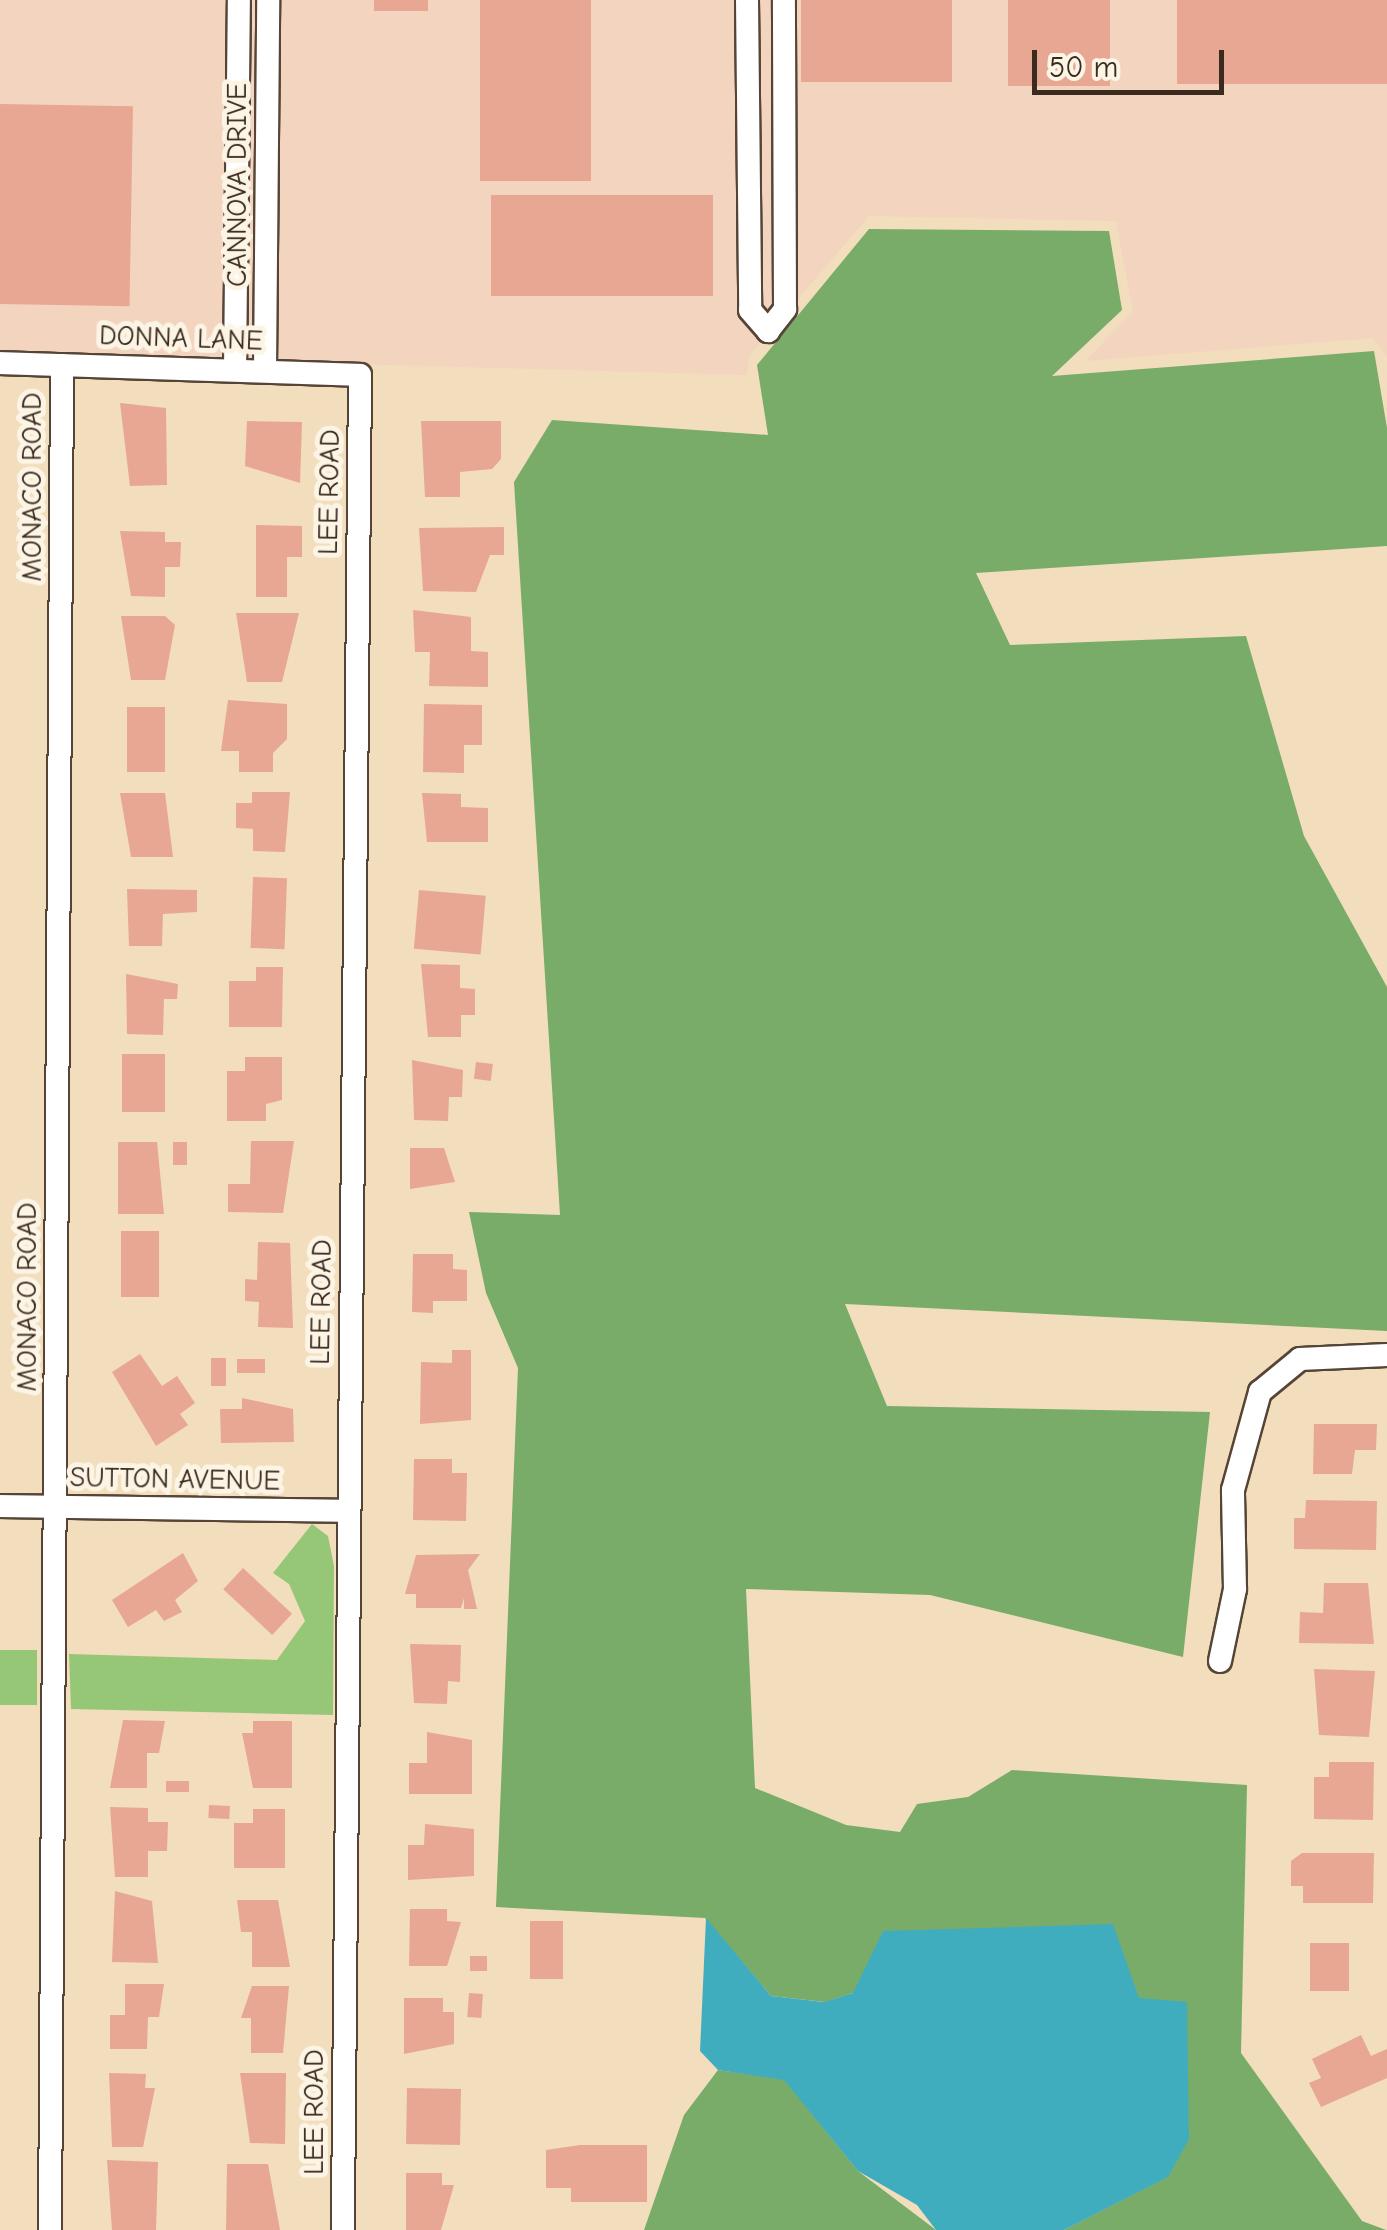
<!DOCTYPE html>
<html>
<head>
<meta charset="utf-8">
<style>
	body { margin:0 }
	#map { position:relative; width:1387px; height:2230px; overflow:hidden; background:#f2ddbd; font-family:"Comic Neue",sans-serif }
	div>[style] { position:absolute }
	.built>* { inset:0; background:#f3d4bf }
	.green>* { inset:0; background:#96c777; transform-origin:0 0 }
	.forest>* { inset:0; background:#78ac68 }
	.water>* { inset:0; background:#40adbe }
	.building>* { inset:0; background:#e8a793; transform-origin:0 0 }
	.roads { filter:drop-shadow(2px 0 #564536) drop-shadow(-2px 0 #564536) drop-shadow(0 2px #564536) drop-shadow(0 -2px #564536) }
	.street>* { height:22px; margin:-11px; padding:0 11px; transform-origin:11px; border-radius:11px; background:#fff }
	span { translate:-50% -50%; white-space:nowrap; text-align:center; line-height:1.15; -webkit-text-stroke:10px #fcf5e5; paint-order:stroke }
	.street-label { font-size:28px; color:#3b2a1e }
	.scale { position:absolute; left:1032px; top:50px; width:192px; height:45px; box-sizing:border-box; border:5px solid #3b2a1e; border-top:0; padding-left:12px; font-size:30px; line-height:35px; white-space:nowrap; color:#3b2a1e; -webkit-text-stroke:8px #fcf5e5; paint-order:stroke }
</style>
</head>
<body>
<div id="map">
	<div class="built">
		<div style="clip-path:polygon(0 0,1387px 0,1387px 357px,1373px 338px,1085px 361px,1133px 312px,1116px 221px,869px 216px,749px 356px,747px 375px,0 354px)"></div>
	</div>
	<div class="green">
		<div style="clip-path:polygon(312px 1524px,328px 1536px,334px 1566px,333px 1715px,71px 1709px,69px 1654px,277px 1660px,305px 1621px,289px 1584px,273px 1573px)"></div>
		<div style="left:0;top:1650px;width:37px;height:55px"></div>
	</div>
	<div class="forest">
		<div style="clip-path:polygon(869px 229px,1109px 231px,1122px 310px,1052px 376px,1374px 351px,1387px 428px,1387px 546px,976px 573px,1010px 645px,1246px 636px,1304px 836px,1387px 987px,1387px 1331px,845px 1304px,887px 1406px,1210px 1412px,1183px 1657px,930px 1595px,746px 1589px,755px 1788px,846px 1825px,900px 1832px,917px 1804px,968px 1797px,1012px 1770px,1247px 1785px,1241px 2053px,1362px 2221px,1386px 2230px,1064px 2230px,1167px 2177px,853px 1993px,825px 2002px,771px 1996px,705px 1918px,496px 1907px,518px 1368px,486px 1293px,469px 1212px,560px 1215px,514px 482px,552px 420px,768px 435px,757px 365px)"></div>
		<div style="clip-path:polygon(718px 2070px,784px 2079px,858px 2171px,936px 2230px,644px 2230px,684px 2115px)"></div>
	</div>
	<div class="water">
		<div style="clip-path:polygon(706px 1918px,771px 1996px,824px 2002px,853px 1993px,883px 1931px,1113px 1924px,1139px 1998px,1187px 2002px,1189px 2139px,1168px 2177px,1064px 2230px,936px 2230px,917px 2205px,858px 2171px,784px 2080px,718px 2070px,700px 2051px)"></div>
	</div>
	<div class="building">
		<div style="left:374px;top:0;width:54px;height:11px"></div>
		<div style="left:480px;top:0;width:111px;height:181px"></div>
		<div style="left:801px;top:0;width:151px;height:82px"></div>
		<div style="left:1008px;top:0;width:102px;height:86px"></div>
		<div style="left:1177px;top:0;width:210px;height:84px"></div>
		<div style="left:0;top:104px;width:133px;height:200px;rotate:1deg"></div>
		<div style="left:491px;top:195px;width:222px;height:101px"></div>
		<div style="clip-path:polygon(120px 403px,166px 408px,167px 485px,130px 486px)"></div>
		<div style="clip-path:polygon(247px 421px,302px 422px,300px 483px,245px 466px)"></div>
		<div style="clip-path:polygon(421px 421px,501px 421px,501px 459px,492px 469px,460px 472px,460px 497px,425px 497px)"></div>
		<div style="clip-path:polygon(256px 525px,302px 526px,302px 557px,287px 557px,287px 597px,256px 597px)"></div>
		<div style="clip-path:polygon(504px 527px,504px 555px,490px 555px,476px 592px,423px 591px,419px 528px)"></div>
		<div style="clip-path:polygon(120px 531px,165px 532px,165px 542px,181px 542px,180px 567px,165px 567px,165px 597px,131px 596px)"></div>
		<div style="clip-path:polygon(413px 610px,471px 617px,471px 651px,488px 652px,488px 687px,429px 686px,430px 652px,415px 652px)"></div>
		<div style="clip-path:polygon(236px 613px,299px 613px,282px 682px,247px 682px)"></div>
		<div style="clip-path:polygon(121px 616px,165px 616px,175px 625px,165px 680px,131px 680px)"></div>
		<div style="clip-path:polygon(228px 700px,287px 704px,287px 739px,273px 753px,273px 772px,239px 772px,239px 751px,221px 751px)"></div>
		<div style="clip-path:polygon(424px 704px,482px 705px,482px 745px,464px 745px,464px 773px,423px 772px)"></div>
		<div style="left:127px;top:707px;width:38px;height:65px"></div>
		<div style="clip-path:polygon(252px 792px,290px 792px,285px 852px,253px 851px,253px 829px,236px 828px,236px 803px,252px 803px)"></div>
		<div style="clip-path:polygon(120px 793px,165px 793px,173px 857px,131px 857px)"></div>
		<div style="clip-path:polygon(422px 793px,461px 794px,461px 807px,488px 808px,488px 842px,427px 842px)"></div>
		<div style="left:253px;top:877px;width:34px;height:71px;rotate:2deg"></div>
		<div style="clip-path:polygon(127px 889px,197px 890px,197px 912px,163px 914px,162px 946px,129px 946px)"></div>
		<div style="left:419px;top:890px;width:67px;height:59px;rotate:5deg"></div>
		<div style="clip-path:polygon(421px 964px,460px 965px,460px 988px,475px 989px,475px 1015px,461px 1015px,461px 1037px,428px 1037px)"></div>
		<div style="clip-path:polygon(256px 967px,283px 967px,282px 1027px,229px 1027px,229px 981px,256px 981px)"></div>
		<div style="clip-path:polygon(126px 974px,178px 984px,177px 999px,164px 999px,163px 1035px,127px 1034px)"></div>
		<div style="left:122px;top:1054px;width:43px;height:58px"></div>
		<div style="clip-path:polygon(245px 1057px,282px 1057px,282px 1100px,266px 1104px,266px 1121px,227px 1121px,227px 1071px,245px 1071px)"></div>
		<div style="clip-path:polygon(412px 1060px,463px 1070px,462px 1097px,449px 1097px,448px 1121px,414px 1120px)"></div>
		<div style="left:476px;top:1062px;width:17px;height:17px;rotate:7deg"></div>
		<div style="clip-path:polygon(251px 1141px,294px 1141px,283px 1213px,228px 1212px,228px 1184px,250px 1184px)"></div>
		<div style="clip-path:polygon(118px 1142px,157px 1142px,164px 1214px,118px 1214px)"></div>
		<div style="left:173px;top:1142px;width:14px;height:23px"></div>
		<div style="clip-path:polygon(410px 1148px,444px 1148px,455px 1182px,410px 1189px)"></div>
		<div style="left:121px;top:1231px;width:38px;height:66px"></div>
		<div style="clip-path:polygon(258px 1242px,290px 1243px,293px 1328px,258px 1327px,259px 1302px,245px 1301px,245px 1279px,257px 1280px)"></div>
		<div style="clip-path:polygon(413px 1254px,453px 1254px,453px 1269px,467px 1270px,467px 1301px,433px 1301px,433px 1313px,412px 1312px)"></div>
		<div style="clip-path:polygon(452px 1350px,471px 1350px,471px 1420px,420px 1424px,421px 1362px,452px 1363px)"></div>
		<div style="clip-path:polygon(140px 1354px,162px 1386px,177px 1376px,195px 1403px,180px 1414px,188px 1425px,156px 1446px,112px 1372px)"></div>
		<div style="left:211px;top:1358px;width:15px;height:28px"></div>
		<div style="left:237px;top:1359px;width:28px;height:14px"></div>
		<div style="clip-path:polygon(242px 1398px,293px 1409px,294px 1442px,221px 1443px,220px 1409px,242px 1409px)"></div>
		<div style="clip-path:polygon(1314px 1424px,1377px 1424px,1376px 1450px,1355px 1450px,1352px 1474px,1313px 1474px)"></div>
		<div style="clip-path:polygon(414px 1459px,452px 1459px,452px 1473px,467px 1473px,466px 1521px,413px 1520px)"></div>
		<div style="clip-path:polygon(1306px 1500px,1377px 1501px,1376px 1550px,1294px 1549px,1294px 1518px,1305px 1518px)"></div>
		<div style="clip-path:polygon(183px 1553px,198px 1581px,175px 1600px,182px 1612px,164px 1621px,156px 1610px,128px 1627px,112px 1600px)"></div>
		<div style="clip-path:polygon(480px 1554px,468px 1570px,477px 1609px,464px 1609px,464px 1598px,461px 1608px,416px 1608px,416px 1594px,405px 1594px,416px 1555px)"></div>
		<div style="left:243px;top:1568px;width:67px;height:29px;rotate:43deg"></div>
		<div style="clip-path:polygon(1324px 1583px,1368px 1583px,1374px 1644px,1299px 1643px,1300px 1612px,1323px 1613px)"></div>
		<div style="clip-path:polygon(410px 1644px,461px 1645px,460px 1682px,448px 1681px,447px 1704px,414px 1703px)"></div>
		<div style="clip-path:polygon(1314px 1669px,1375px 1671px,1369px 1737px,1319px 1735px)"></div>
		<div style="clip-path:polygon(123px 1720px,165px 1721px,159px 1753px,147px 1753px,147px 1788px,110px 1788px)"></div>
		<div style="clip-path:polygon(253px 1721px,292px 1721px,292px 1788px,253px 1788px,242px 1733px,253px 1733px)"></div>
		<div style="clip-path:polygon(427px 1732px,472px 1740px,472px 1794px,409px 1794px,409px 1763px,427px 1763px)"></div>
		<div style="clip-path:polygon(1329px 1762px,1374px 1762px,1373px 1820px,1314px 1819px,1314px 1777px,1329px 1777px)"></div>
		<div style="left:166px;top:1781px;width:23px;height:11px"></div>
		<div style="left:209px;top:1805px;width:21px;height:13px;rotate:3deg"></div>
		<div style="clip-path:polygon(110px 1807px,148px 1808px,148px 1822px,168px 1822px,167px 1851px,148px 1851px,148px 1877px,115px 1877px)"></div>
		<div style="clip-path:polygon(253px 1809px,285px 1809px,285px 1868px,234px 1868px,234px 1823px,253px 1823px)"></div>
		<div style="clip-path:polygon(425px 1824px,474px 1829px,474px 1876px,408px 1880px,408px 1845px,424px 1845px)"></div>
		<div style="clip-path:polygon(1302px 1853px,1374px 1853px,1373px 1903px,1303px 1903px,1303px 1886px,1291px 1886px,1291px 1861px)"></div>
		<div style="clip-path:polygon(115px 1891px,152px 1901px,158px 1963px,112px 1962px)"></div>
		<div style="clip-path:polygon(237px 1900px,278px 1900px,290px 1967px,252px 1967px,252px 1932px,241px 1932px)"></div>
		<div style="clip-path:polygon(410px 1909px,447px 1909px,447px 1921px,461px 1922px,447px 1966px,409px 1966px)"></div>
		<div style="left:530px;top:1921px;width:33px;height:58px"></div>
		<div style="left:1310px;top:1943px;width:39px;height:48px"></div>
		<div style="left:470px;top:1956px;width:17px;height:15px"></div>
		<div style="clip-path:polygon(125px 1984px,164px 1984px,159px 2017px,148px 2017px,147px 2049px,110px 2049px,110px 2015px,125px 2015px)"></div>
		<div style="clip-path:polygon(252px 1986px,289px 1986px,283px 2053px,251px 2053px,251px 2018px,241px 2018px)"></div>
		<div style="left:469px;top:1993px;width:14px;height:24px;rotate:4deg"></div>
		<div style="clip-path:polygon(404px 1998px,443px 1998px,443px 2012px,454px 2012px,454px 2044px,404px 2054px)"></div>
		<div style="clip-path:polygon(1361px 2035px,1371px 2056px,1387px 2049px,1387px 2078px,1321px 2107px,1309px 2083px,1321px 2078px,1312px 2059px)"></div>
		<div style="clip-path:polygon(109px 2073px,146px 2074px,145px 2088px,155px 2088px,143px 2147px,112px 2147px)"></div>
		<div style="clip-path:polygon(240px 2073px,286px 2073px,285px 2144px,250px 2143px)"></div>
		<div style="left:407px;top:2088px;width:54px;height:56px;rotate:1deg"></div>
		<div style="clip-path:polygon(580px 2145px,647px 2145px,647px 2202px,571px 2202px,571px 2188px,546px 2188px,546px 2150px)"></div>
		<div style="clip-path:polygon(107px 2160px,158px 2162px,156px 2230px,112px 2230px)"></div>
		<div style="clip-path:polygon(227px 2164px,268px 2164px,280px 2230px,226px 2230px)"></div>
		<div style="clip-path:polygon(406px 2173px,442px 2173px,442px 2185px,454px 2185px,441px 2230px,406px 2230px)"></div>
	</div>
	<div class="roads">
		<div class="street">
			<div style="left:747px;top:0;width:310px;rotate:89.4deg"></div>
			<div style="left:750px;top:310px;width:28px;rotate:49deg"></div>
			<div style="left:768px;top:331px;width:28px;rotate:-52deg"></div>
			<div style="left:785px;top:309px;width:309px;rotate:-90.2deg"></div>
			<div style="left:0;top:363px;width:360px;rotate:1.9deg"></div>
			<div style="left:360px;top:375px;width:1855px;rotate:90.53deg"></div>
			<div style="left:235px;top:370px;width:370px;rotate:-89.4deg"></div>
			<div style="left:265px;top:371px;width:371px;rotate:-89.5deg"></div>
			<div style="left:0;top:1506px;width:349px;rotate:0.8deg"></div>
			<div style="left:1220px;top:1661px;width:74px;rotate:-78.2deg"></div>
			<div style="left:1235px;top:1589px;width:99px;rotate:-91.2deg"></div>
			<div style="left:1233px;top:1490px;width:102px;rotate:-74.6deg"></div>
			<div style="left:1260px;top:1392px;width:52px;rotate:-39.5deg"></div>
			<div style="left:1300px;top:1359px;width:87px;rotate:-2.6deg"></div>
			<div style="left:50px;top:2230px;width:1865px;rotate:-89.63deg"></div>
		</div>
	</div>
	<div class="street-label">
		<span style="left:237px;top:185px;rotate:-90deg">CANNOVA DRIVE</span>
		<span style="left:181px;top:338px;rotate:2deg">DONNA LANE</span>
		<span style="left:32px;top:487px;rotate:-90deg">MONACO ROAD</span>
		<span style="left:329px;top:492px;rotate:-89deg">LEE ROAD</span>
		<span style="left:27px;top:1297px;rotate:-90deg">MONACO ROAD</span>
		<span style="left:321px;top:1302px;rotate:-89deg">LEE ROAD</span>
		<span style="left:175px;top:1479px;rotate:1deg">SUTTON AVENUE</span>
		<span style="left:314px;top:2112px;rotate:-90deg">LEE ROAD</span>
	</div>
	<div class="scale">50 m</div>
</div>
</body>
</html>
